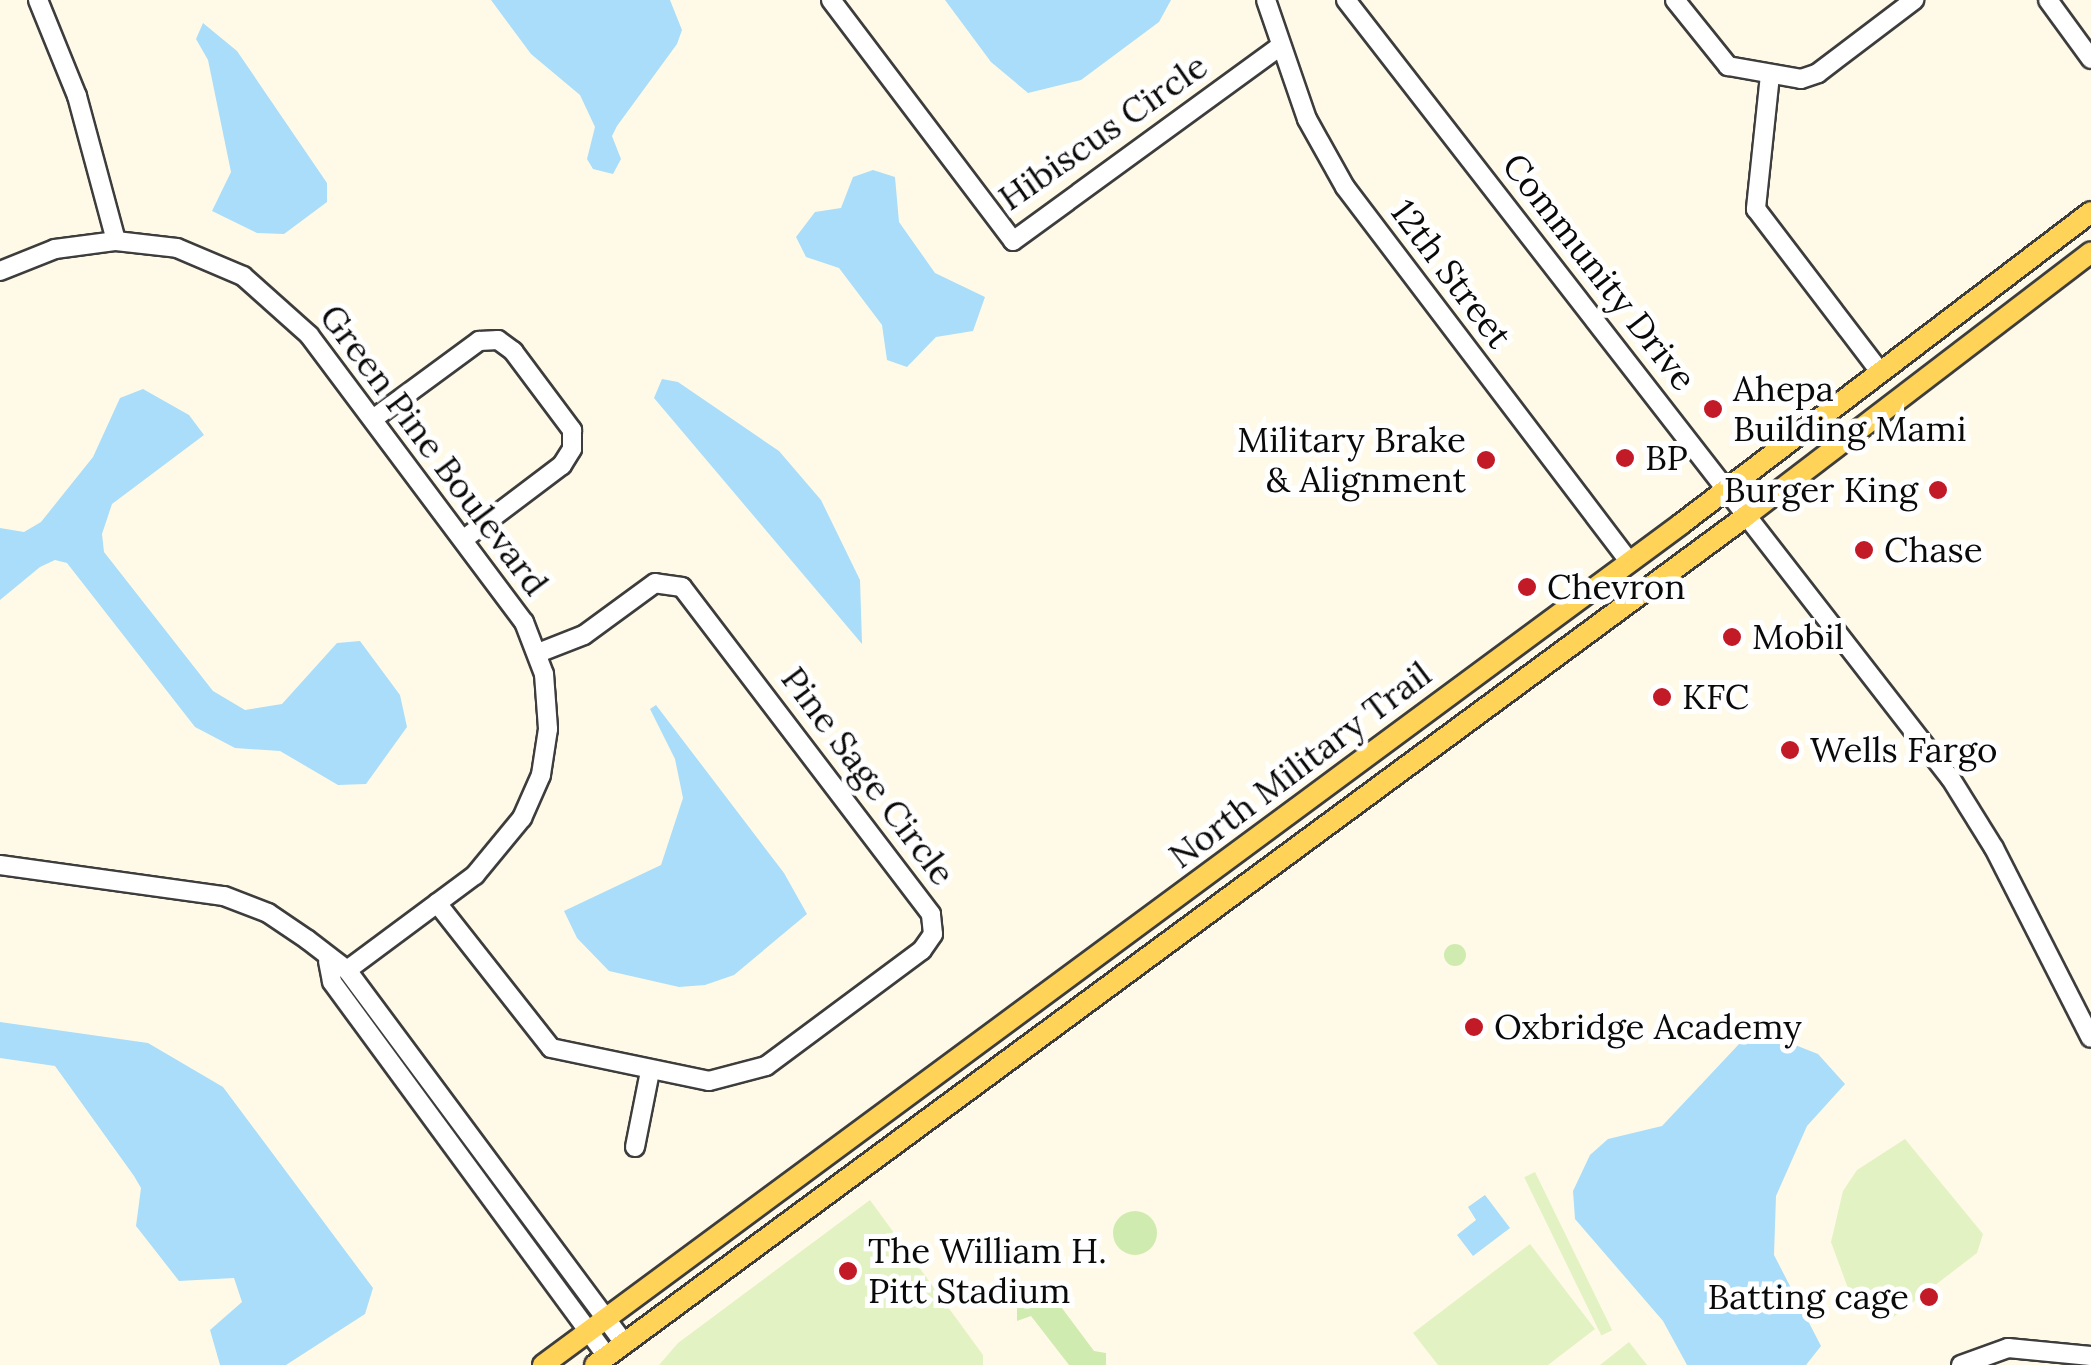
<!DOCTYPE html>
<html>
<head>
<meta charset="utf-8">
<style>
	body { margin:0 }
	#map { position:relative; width:2091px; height:1365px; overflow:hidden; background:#fffae8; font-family:Lora,serif }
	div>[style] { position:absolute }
	.green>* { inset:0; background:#d0ebaf }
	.round { border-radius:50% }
	.pitch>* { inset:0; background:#e2f2c2; transform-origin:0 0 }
	.water>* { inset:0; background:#a9ddfa }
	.roads { filter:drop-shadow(2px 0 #3d3d3d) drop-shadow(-2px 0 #3d3d3d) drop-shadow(0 2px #3d3d3d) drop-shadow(0 -2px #3d3d3d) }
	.minor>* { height:18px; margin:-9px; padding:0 9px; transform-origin:9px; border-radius:9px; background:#fff }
	.major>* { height:20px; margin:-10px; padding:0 10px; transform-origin:10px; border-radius:10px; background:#ffd358 }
	.dots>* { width:28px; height:28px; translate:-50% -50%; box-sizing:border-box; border:5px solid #fff; border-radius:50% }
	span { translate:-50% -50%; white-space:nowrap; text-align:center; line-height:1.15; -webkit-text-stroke:10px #fff; paint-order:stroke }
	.street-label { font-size:35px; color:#0a0a0a }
	.poi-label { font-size:35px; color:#0a0a0a }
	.left { translate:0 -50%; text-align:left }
	.right { translate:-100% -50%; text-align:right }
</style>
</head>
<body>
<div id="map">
	<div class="green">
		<div class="round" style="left:1444px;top:944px;width:22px;height:22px"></div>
		<div class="round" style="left:1113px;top:1211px;width:44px;height:44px"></div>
		<div style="clip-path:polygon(1047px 1281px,1061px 1289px,1053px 1296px,1094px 1351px,1106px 1353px,1106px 1365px,1069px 1365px,1031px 1316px,1017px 1321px,1017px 1297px)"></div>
	</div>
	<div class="pitch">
		<div style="clip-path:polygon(1905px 1139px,1983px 1234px,1977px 1253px,1887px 1322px,1849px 1291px,1831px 1242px,1843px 1191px,1857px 1170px)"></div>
		<div style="left:1535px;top:1172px;width:176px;height:12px;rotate:64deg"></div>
		<div style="clip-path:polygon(870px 1200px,983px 1355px,983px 1365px,659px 1365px,678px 1343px)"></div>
		<div style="clip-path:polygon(1530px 1244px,1595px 1329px,1548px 1365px,1438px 1365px,1413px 1333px)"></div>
		<div style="clip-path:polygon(1629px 1342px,1647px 1365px,1600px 1365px)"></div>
	</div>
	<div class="water">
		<div style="clip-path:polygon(491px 0,670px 0,682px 30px,677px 44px,617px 126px,612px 136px,621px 159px,613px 174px,593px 169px,587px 159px,595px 127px,580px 95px,531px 54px)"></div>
		<div style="clip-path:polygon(945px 0,1171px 0,1159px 22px,1081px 80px,1028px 93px,991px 62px)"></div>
		<div style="clip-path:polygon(203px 23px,237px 51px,327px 183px,327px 202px,284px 234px,257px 233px,212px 211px,231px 172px,208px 60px,196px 39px)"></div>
		<div style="clip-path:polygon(873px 170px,895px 177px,899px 222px,935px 273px,985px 297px,973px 331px,936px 337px,907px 367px,887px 360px,882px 325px,839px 268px,806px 257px,796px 237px,815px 212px,841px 208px,853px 177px)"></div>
		<div style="clip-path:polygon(662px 379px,678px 382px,779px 451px,821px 500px,860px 580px,862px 644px,654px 398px)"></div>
		<div style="clip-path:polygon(143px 389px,189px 415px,204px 435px,112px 504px,102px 534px,104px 552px,213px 691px,245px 710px,282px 704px,337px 643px,360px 641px,400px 695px,407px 727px,366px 784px,338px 785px,280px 751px,235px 748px,195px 727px,67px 563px,55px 560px,40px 567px,0 600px,0 528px,24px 532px,41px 522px,93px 457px,120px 398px)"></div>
		<div style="clip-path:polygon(656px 705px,784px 873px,807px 914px,734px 975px,705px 985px,679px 987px,609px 971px,577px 938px,564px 911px,661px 865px,683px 798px,675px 759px,650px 709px)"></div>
		<div style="clip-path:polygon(0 1022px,148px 1043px,223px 1087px,373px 1288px,365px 1314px,286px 1365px,220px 1365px,210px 1330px,242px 1302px,234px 1278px,179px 1281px,136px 1226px,141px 1188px,134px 1176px,55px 1066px,0 1058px)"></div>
		<div style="clip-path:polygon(1760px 1031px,1818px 1054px,1845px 1084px,1807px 1126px,1776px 1196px,1774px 1255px,1821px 1346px,1806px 1365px,1687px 1365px,1663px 1321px,1575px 1219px,1573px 1191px,1590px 1155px,1608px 1139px,1662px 1126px,1740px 1043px)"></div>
		<div style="clip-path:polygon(1485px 1195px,1510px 1228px,1473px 1256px,1457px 1235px,1476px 1220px,1468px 1207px)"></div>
	</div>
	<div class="roads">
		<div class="minor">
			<div style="left:38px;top:0;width:104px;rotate:67.9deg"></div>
			<div style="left:77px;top:96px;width:150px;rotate:74.9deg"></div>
			<div style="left:831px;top:0;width:302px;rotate:52.9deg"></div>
			<div style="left:1013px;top:241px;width:331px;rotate:-36.1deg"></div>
			<div style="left:1266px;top:0;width:126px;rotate:71deg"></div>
			<div style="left:1307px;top:119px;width:78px;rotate:60.8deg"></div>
			<div style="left:1345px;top:187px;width:470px;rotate:52.8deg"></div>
			<div style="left:1346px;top:0;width:986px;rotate:52.17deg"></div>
			<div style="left:1951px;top:779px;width:81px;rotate:58.1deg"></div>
			<div style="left:1994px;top:848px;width:213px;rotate:63deg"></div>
			<div style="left:1675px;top:0;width:85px;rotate:51.2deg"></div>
			<div style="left:1728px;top:66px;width:74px;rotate:10.1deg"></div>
			<div style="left:1801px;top:79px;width:18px;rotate:-19deg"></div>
			<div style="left:1818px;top:73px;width:121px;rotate:-37.2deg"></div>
			<div style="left:2048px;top:0;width:73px;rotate:53.9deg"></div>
			<div style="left:1770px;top:75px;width:135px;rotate:96deg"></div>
			<div style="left:1756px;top:209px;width:205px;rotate:52.7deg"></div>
			<div style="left:0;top:271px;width:59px;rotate:-21.8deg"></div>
			<div style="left:55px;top:249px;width:62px;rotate:-7.5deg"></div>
			<div style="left:116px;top:241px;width:61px;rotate:6.5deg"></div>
			<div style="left:177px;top:248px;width:72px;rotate:23deg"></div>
			<div style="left:243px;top:276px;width:89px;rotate:41.8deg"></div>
			<div style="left:309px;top:335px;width:359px;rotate:53.2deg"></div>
			<div style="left:524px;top:622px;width:56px;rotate:69deg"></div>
			<div style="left:544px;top:674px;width:55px;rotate:85.8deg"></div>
			<div style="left:548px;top:729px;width:47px;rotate:98.7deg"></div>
			<div style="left:541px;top:775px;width:47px;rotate:113.8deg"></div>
			<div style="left:522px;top:818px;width:74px;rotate:129.5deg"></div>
			<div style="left:475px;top:875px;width:159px;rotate:143.4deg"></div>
			<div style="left:373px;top:419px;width:132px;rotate:-36.3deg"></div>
			<div style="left:479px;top:341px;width:19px;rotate:-3deg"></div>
			<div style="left:498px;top:340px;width:19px;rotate:36deg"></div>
			<div style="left:513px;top:351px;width:99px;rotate:53.2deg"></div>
			<div style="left:572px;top:430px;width:19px;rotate:90deg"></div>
			<div style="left:572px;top:449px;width:19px;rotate:122deg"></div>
			<div style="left:562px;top:465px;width:123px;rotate:142.9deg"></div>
			<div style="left:0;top:865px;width:226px;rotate:7.9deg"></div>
			<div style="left:224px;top:896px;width:47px;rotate:21.1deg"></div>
			<div style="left:268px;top:913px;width:48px;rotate:34deg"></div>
			<div style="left:308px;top:940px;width:49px;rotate:37.6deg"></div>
			<div style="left:347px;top:970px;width:466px;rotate:53.4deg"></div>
			<div style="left:437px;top:903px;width:184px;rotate:51.8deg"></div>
			<div style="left:551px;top:1048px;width:161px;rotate:11.8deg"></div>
			<div style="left:709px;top:1081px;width:59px;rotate:-14.7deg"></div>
			<div style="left:766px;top:1066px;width:194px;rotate:-36.6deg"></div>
			<div style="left:922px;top:950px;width:19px;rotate:-55deg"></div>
			<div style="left:933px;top:934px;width:20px;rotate:-96deg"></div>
			<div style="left:931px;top:914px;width:411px;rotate:-127.3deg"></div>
			<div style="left:682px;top:587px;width:27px;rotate:-172deg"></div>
			<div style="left:655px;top:583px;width:88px;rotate:143.8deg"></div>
			<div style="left:584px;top:635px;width:49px;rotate:158.6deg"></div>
			<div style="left:328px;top:961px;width:21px;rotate:79deg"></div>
			<div style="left:332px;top:982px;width:464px;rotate:53.7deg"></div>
			<div style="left:635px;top:1147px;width:77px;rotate:-78.8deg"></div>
			<div style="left:1961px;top:1365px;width:50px;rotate:-19.9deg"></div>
			<div style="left:2008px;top:1348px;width:83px;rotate:5.5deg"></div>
		</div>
		<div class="major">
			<div style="left:543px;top:1365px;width:1415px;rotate:-36.46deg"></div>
			<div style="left:1681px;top:524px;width:515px;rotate:-37.27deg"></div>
			<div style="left:595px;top:1365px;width:1430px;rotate:-36.41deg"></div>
			<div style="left:1746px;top:516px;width:434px;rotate:-37.4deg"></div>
		</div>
	</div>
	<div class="dots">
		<div style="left:1713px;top:409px;background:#c21a26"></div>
		<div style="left:1625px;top:458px;background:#c21a26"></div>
		<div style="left:1486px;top:460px;background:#c21a26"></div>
		<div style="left:1938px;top:490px;background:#c21a26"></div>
		<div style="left:1864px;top:550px;background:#c21a26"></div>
		<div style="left:1527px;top:587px;background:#c21a26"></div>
		<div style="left:1732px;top:637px;background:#c21a26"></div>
		<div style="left:1662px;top:697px;background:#c21a26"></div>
		<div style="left:1790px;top:750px;background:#c21a26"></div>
		<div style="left:1474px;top:1027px;background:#c21a26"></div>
		<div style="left:848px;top:1271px;background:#c21a26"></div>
		<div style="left:1929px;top:1297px;background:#c21a26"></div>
	</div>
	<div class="street-label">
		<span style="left:1103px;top:132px;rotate:-35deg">Hibiscus Circle</span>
		<span style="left:1599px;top:272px;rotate:52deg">Community Drive</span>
		<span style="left:1451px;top:274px;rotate:53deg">12th Street</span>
		<span style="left:434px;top:450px;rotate:53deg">Green Pine Boulevard</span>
		<span style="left:1300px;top:765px;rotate:-37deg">North Military Trail</span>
		<span style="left:868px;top:776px;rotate:53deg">Pine Sage Circle</span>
	</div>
	<div class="poi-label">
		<span class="left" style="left:1733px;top:409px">Ahepa<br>Building Mami</span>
		<span class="right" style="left:1466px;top:460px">Military Brake<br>&amp; Alignment</span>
		<span class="left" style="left:1645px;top:458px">BP</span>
		<span class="right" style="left:1918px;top:490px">Burger King</span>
		<span class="left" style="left:1884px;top:550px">Chase</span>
		<span class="left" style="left:1547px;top:587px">Chevron</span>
		<span class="left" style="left:1752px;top:637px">Mobil</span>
		<span class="left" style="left:1682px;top:697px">KFC</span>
		<span class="left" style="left:1810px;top:750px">Wells Fargo</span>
		<span class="left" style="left:1494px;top:1027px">Oxbridge Academy</span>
		<span class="left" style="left:868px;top:1271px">The William H.<br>Pitt Stadium</span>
		<span class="right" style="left:1909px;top:1297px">Batting cage</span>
	</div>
</div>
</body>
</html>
